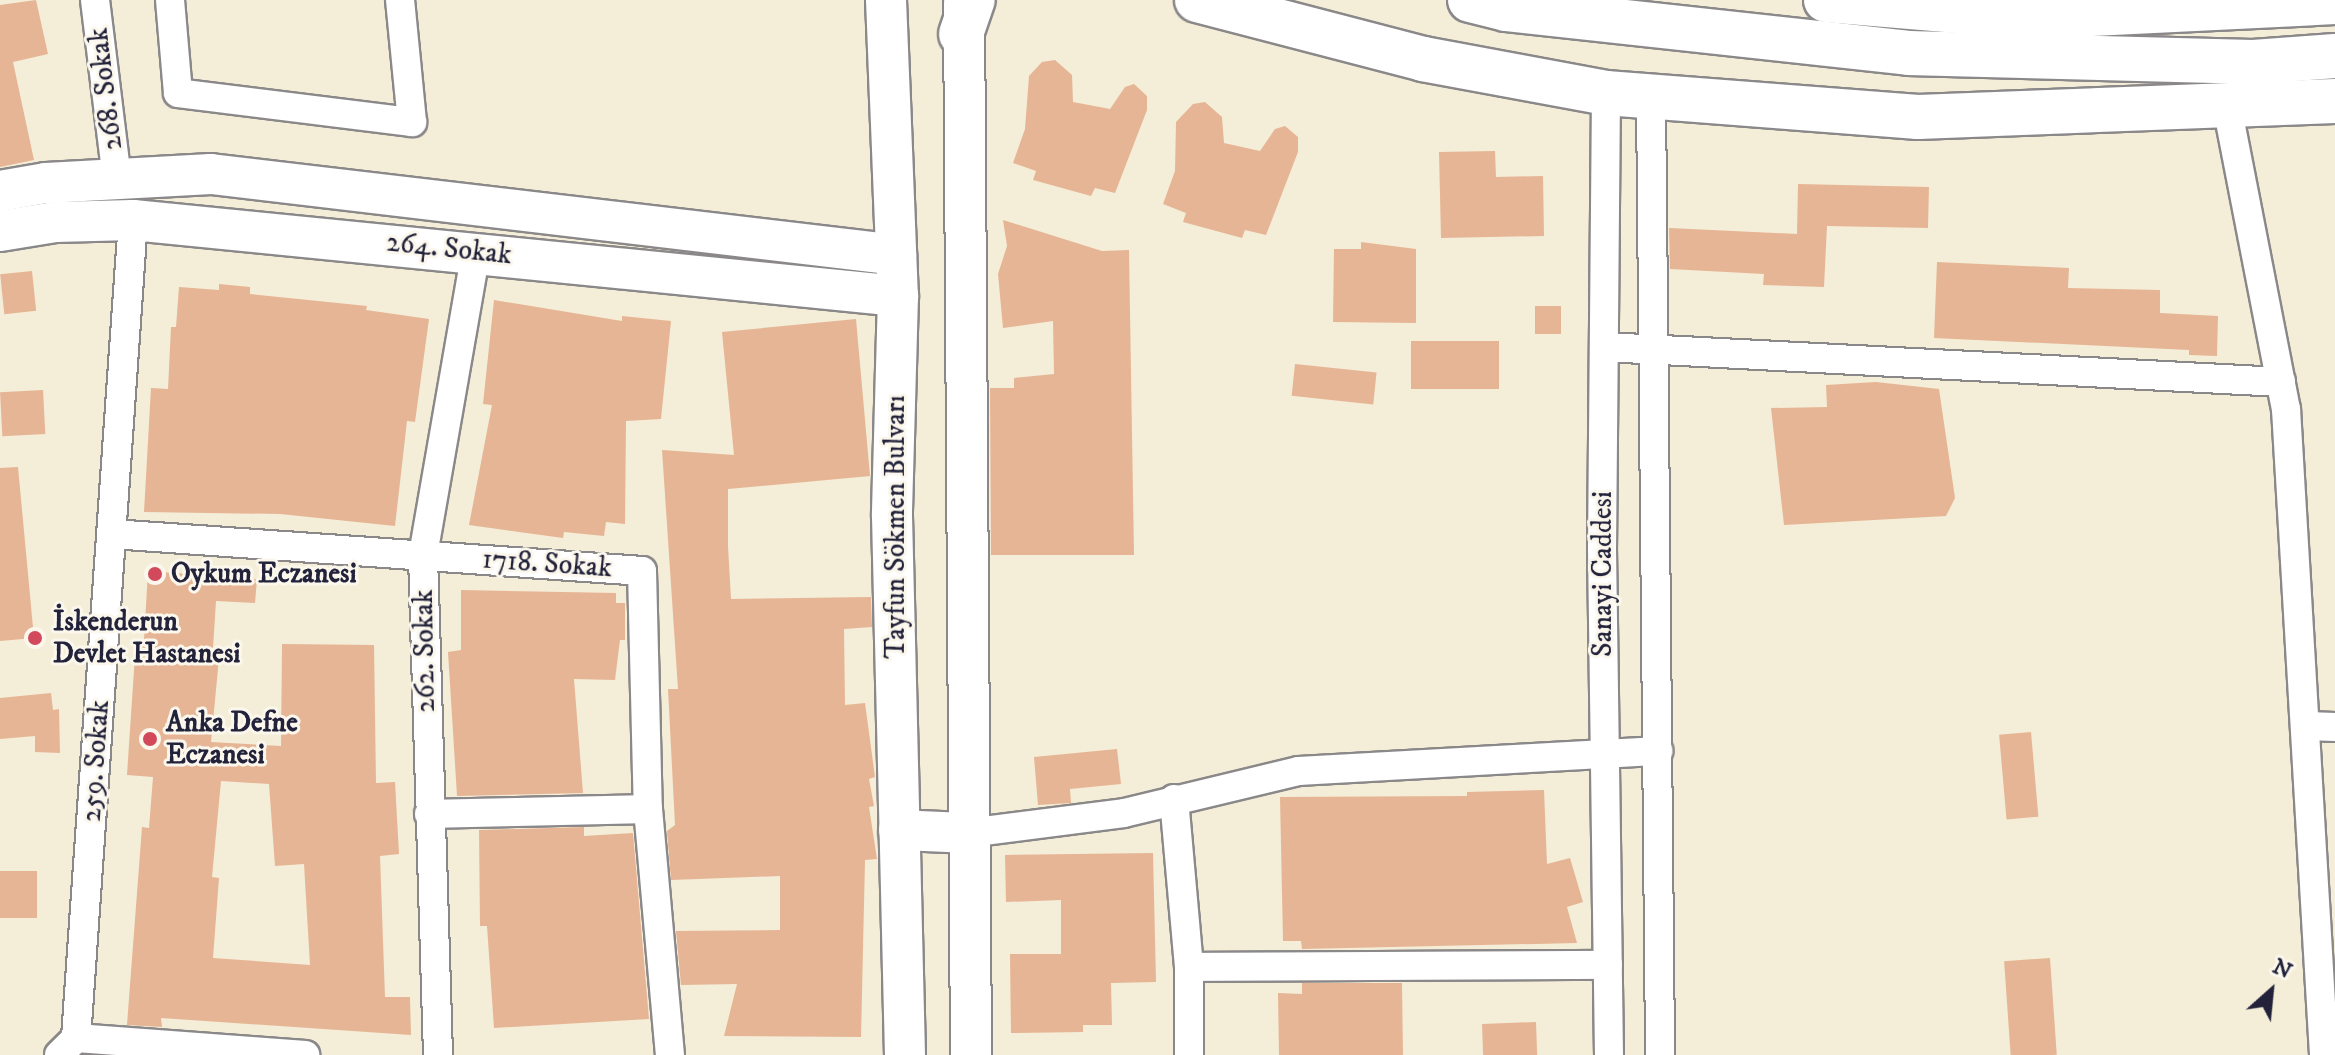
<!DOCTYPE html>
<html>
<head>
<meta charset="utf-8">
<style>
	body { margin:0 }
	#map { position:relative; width:2335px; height:1055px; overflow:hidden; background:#f4edd7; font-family:"IM FELL DW Pica",serif }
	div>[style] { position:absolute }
	.building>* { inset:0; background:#e6b595; transform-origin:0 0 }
	.roads { filter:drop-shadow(2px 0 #8b8889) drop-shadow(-2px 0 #8b8889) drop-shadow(0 2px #8b8889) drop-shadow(0 -2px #8b8889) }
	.street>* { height:28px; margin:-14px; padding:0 14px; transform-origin:14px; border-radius:14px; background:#fff }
	.secondary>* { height:40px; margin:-20px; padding:0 20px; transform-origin:20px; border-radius:20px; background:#fff }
	.highway>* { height:44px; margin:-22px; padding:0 22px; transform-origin:22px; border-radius:22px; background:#fff }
	.dots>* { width:22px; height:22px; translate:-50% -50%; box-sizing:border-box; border:4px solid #fbf7ec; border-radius:50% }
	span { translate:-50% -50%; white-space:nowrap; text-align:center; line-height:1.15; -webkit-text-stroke:6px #fbf7ec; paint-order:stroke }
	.street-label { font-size:28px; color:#22223b }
	.poi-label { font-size:28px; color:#22223b; font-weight:700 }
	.left { translate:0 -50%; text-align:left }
	.north { position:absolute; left:2231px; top:951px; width:80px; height:80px; -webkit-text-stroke:6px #fbf7ec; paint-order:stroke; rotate:27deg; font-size:22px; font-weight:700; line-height:32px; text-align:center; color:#22223b }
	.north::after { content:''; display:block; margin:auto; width:28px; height:36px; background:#22223b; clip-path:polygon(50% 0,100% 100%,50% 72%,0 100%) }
</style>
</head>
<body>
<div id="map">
	<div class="building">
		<div style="clip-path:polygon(36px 0,48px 54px,13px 62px,34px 160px,0 167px,0 5px)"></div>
		<div style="clip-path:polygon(1055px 60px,1072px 75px,1073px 102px,1110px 109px,1125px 87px,1134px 84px,1147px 96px,1147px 110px,1115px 193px,1095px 188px,1091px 196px,1033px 180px,1036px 171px,1013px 163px,1025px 129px,1029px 76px,1042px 62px)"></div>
		<div style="clip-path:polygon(1205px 102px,1222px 117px,1224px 143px,1260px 151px,1275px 129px,1285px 126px,1298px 137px,1298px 152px,1266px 235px,1245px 230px,1242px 238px,1183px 222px,1186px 213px,1163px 204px,1175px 171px,1176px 122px,1193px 104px)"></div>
		<div style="clip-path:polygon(1495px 151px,1496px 177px,1543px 176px,1544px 236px,1441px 238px,1439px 152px)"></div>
		<div style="clip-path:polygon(1798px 184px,1929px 187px,1928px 228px,1827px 226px,1824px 287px,1763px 285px,1764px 274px,1670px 269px,1669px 228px,1797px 234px)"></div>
		<div style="clip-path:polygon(1003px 220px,1102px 251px,1129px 250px,1134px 555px,991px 555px,990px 388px,1014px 388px,1014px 378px,1054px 374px,1053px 321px,1003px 328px,998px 274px,1007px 246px)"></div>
		<div style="clip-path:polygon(1361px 242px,1416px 249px,1416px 323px,1333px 322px,1334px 249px,1361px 249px)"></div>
		<div style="clip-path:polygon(1937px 262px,2069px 268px,2068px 288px,2160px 290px,2160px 313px,2218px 316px,2217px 356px,2189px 355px,2189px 350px,1934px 338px)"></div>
		<div style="left:32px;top:271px;width:40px;height:32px;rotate:84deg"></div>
		<div style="clip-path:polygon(219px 284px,250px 287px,250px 294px,367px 306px,366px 310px,429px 319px,415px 422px,407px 421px,395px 526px,280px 514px,144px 512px,151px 388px,168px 389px,171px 327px,176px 327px,179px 287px,219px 290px)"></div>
		<div style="clip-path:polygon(494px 300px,622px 321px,622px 316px,671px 321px,661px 419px,626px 421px,625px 524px,606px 522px,604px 536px,564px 532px,563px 538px,469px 525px,492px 405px,483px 404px)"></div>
		<div style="left:1535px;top:306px;width:26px;height:28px"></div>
		<div style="clip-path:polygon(856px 319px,870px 476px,728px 489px,728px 546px,731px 599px,871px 597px,872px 627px,844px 629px,845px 705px,865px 703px,875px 777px,869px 779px,874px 806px,869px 807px,877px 859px,865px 860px,861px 1037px,724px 1036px,737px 984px,681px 985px,676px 931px,780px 930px,780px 876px,671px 880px,667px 831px,675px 825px,668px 689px,678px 689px,662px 450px,734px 455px,722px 332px)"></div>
		<div style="left:1411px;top:341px;width:88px;height:48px"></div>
		<div style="left:1295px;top:364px;width:82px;height:32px;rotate:6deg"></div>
		<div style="clip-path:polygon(1876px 382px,1939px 389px,1955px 498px,1946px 516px,1784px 525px,1771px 408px,1827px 407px,1826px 385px)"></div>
		<div style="left:43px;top:390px;width:44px;height:43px;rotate:87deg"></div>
		<div style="clip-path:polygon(18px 467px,34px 638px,0 641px,0 468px)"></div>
		<div style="clip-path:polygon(evenodd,148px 571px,257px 579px,255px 603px,216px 601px,213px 648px,220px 648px,211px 742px,281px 746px,282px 644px,374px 645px,376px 783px,395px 782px,399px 854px,380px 856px,385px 997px,410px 997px,411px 1035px,161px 1018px,162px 1027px,127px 1025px,142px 827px,149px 828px,153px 777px,127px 775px,136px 640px,144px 640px,148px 571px,221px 781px,269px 784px,275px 866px,304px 864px,310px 965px,213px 958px,219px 878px,212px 877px,221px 781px)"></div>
		<div style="clip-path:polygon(461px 590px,616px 593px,616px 603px,625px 603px,625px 640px,620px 640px,615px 680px,574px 679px,583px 793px,457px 796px,448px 652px,461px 650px)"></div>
		<div style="clip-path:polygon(51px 693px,53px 710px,59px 709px,60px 753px,35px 752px,35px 736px,0 739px,0 698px)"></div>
		<div style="left:2031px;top:732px;width:85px;height:32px;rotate:85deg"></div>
		<div style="clip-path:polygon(1117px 749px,1121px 784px,1070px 789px,1071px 803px,1038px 805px,1034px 757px)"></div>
		<div style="clip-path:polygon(1544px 790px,1547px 864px,1570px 858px,1583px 902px,1567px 907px,1577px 943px,1302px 949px,1301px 941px,1283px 941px,1280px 797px,1467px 796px,1467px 792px)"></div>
		<div style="clip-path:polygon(584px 827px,584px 836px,633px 833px,649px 1019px,494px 1028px,487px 926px,480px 926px,479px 830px)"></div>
		<div style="clip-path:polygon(1153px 853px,1156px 982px,1111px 983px,1112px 1025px,1083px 1025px,1083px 1032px,1011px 1033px,1010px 954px,1061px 954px,1061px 900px,1006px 902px,1005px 855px)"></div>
		<div style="left:0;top:871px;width:37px;height:47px"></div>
		<div style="left:2050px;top:958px;width:97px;height:46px;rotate:86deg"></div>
		<div style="clip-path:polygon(1302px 983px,1402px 983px,1403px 1055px,1279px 1055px,1278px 993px,1302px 994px)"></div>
		<div style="left:1536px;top:1022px;width:33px;height:54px;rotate:88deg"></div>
	</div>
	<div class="roads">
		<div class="street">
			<div style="left:95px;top:0;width:179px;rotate:83deg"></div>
			<div style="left:170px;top:0;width:93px;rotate:85.1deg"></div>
			<div style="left:178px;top:93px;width:236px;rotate:7.1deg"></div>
			<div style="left:412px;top:122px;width:123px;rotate:-95.6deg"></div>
			<div style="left:1606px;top:93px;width:455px;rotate:90.5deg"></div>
			<div style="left:1602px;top:548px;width:507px;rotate:89.21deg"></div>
			<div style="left:1651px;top:96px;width:959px;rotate:89.46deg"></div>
			<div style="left:2227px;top:106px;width:309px;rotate:79deg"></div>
			<div style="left:2286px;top:409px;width:647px;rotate:86.63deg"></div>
			<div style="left:1604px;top:347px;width:678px;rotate:2.96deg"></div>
			<div style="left:112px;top:534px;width:531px;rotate:3.99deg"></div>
			<div style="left:642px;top:571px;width:238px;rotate:88.6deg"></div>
			<div style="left:648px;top:809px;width:247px;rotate:84.9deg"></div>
			<div style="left:2307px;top:726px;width:28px;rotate:2deg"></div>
			<div style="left:1174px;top:799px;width:169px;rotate:84.9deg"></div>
			<div style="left:1189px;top:967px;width:88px;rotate:90deg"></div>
			<div style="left:429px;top:814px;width:219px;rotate:-1.3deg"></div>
			<div style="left:968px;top:833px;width:157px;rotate:-7.3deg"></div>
			<div style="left:1124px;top:813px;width:180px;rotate:-13.5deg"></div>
			<div style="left:1299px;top:771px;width:360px;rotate:-3.2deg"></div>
			<div style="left:1189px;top:967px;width:419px;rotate:-0.3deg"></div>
			<div style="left:76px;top:1038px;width:230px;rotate:4.2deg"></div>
			<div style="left:59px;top:1055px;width:24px;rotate:-45deg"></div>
			<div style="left:76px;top:1038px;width:820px;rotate:-86.01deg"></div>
			<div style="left:438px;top:1055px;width:500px;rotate:-91.72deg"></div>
			<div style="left:423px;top:555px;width:308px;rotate:-80.1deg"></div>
		</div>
		<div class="secondary">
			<div style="left:886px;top:0;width:296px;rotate:87.7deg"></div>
			<div style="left:898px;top:296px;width:220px;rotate:91.6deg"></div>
			<div style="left:892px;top:516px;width:539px;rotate:88.62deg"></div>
			<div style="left:964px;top:3px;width:1052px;rotate:89.62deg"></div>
			<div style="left:0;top:191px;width:47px;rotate:-9.9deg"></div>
			<div style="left:46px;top:183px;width:165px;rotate:-3.1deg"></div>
			<div style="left:211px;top:174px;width:690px;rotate:6.74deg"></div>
			<div style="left:0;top:231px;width:56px;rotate:-9.3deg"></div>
			<div style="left:55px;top:222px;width:78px;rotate:-1.5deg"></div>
			<div style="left:133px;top:220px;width:769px;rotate:5.67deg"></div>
			<div style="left:899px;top:830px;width:69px;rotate:2.5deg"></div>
		</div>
		<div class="highway">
			<div style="left:1197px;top:0;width:234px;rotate:14.6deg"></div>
			<div style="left:1423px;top:59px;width:186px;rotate:10.5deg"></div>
			<div style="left:1606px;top:93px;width:313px;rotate:4.4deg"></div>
			<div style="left:1918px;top:117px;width:417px;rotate:-2.2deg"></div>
			<div style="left:1470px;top:0;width:37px;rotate:14deg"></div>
			<div style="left:1506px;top:9px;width:404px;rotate:6.2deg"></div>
			<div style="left:1908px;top:53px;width:345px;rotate:1.5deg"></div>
			<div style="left:2253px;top:62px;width:82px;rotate:-4.2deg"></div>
			<div style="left:1826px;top:0;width:205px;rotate:4.8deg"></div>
			<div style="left:2030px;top:17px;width:305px;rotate:-2.8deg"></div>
			<div style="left:961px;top:34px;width:36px;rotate:-71deg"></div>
		</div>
	</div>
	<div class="dots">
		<div style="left:155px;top:574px;background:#d1495b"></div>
		<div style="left:35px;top:638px;background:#d1495b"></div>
		<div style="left:150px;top:739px;background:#d1495b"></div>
	</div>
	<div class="street-label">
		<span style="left:106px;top:89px;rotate:-97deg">268. Sokak</span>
		<span style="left:449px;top:249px;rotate:6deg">264. Sokak</span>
		<span style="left:896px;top:527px;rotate:-90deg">Tayfun Sökmen Bulvarı</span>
		<span style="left:547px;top:564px;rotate:4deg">1718. Sokak</span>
		<span style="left:1603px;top:574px;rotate:-90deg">Sanayi Caddesi</span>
		<span style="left:425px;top:651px;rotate:-91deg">262. Sokak</span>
		<span style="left:96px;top:761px;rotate:-86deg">259. Sokak</span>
	</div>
	<div class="poi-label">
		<span class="left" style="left:171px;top:574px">Oykum Eczanesi</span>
		<span class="left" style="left:53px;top:638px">İskenderun<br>Devlet Hastanesi</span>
		<span class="left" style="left:166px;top:739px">Anka Defne<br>Eczanesi</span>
	</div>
	<div class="north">N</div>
</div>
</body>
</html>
